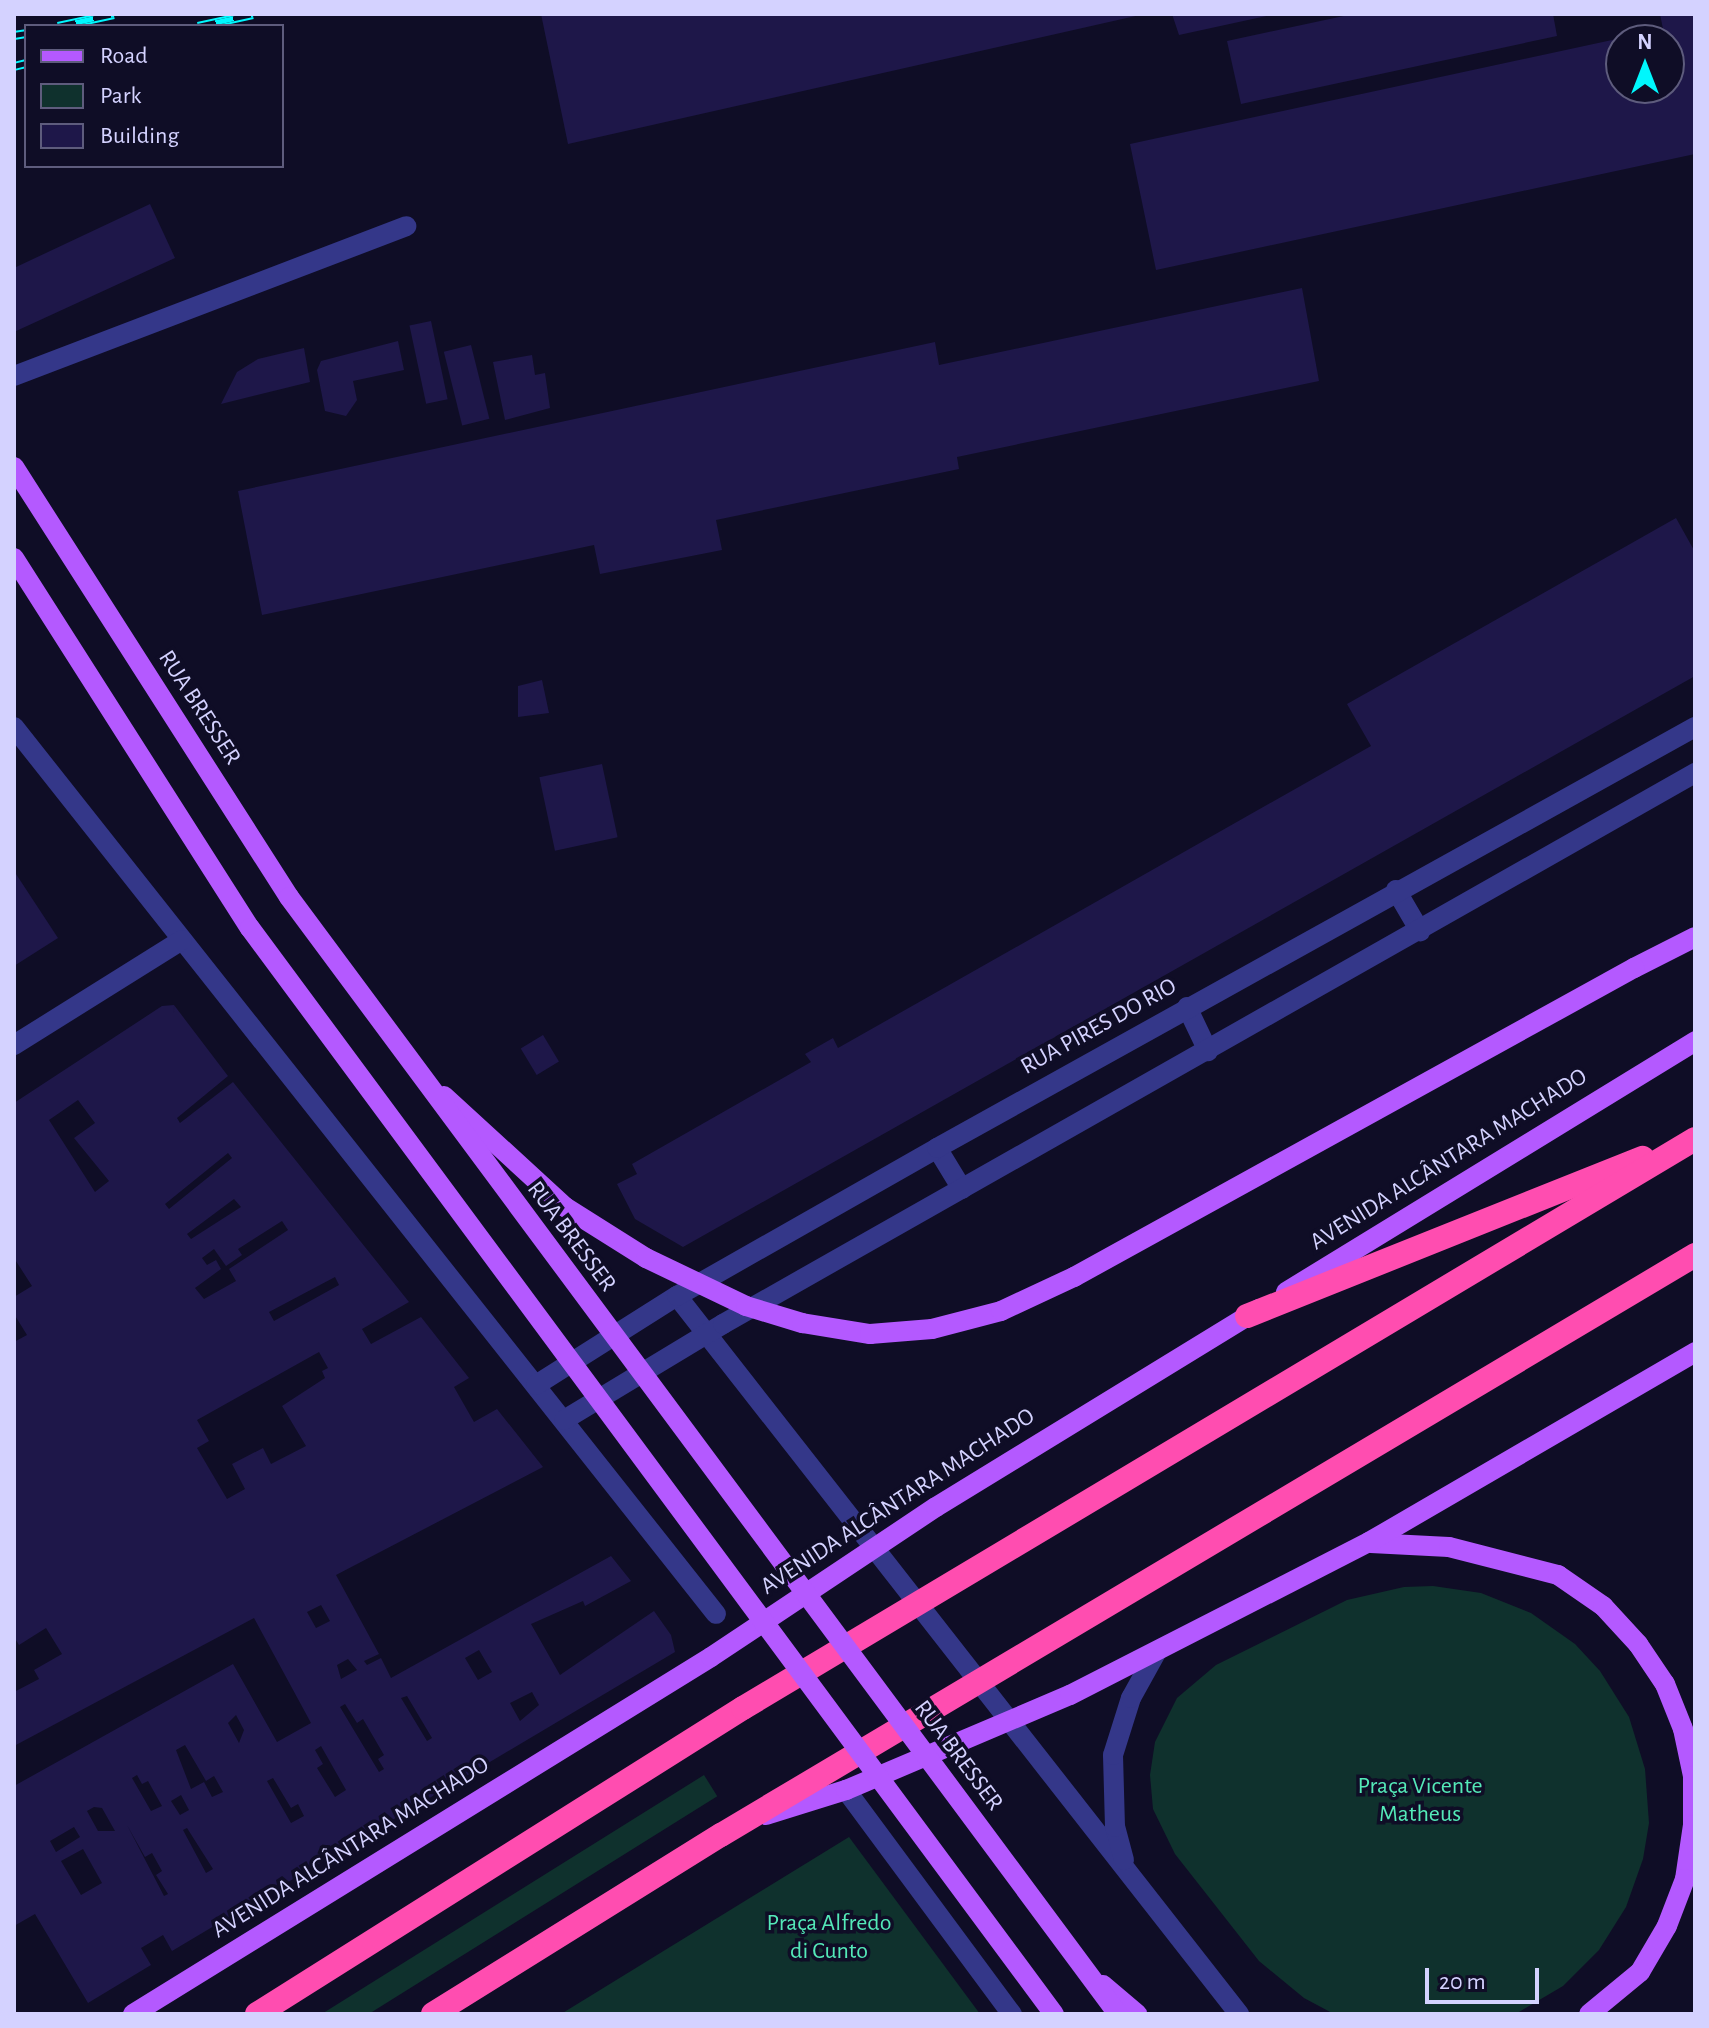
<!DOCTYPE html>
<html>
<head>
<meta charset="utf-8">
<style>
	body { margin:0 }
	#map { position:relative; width:1709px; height:2028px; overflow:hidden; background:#0f0d26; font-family:"Alegreya Sans",sans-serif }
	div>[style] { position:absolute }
	.green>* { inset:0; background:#0f312d; transform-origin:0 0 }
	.building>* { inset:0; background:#1e1749; transform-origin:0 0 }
	.minor>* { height:20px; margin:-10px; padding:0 10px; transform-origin:10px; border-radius:10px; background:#343789 }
	.major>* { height:20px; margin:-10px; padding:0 10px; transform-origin:10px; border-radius:10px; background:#b459ff }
	.highway>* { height:24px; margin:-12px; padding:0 12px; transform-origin:12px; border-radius:12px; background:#ff4db0 }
	.rail>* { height:9px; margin-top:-4.5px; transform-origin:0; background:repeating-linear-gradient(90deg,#0f0d26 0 18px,#00f7fd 0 36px); box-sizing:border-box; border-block:2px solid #00f7fd }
	.major-bridge>* { height:20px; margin:-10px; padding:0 10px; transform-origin:10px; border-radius:10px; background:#b459ff }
	span { translate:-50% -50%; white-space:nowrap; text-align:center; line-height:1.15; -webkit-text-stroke:7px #0f0d26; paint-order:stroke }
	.street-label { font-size:24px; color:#d4d2ff }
	.park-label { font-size:24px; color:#54e9b8 }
	.frame { position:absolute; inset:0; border:16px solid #d4d2ff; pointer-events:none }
	.legend { position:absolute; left:24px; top:24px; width:260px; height:144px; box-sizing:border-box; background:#0f0d26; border:2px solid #5e5c7d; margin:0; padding:10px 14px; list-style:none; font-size:24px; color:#d4d2ff }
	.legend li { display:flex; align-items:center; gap:16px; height:40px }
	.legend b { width:40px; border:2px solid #5e5c7d }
	.north { position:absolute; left:1605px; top:24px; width:80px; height:80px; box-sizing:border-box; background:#0f0d26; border:2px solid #5e5c7d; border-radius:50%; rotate:0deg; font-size:22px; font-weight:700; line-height:32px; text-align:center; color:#d4d2ff }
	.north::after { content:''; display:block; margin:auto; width:28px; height:36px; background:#00f7fd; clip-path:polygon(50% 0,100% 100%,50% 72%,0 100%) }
	.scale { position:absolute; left:1425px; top:1968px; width:114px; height:36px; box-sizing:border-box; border:4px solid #d4d2ff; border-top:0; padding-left:10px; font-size:24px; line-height:28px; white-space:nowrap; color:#d4d2ff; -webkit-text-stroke:6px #0f0d26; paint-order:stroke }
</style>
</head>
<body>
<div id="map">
	<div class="green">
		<div style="clip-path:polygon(1433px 1586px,1481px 1593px,1531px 1613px,1575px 1644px,1600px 1671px,1629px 1717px,1645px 1769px,1649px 1823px,1643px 1859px,1626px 1907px,1599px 1950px,1563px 1986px,1519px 2012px,1334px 2014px,1304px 1998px,1259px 1961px,1175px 1854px,1153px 1809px,1150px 1775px,1155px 1742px,1177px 1698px,1216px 1665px,1347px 1600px,1404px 1587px)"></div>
		<div style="left:704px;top:1775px;width:25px;height:457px;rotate:58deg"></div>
		<div style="clip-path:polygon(849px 1837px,980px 2014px,561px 2014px)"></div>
	</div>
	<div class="building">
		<div style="clip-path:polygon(541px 14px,1139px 14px,1140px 15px,568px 144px)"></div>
		<div style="clip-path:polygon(1172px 14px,1271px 14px,1271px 15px,1179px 35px)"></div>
		<div style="clip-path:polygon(1353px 14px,1553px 14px,1557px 36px,1241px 104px,1227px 41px)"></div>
		<div style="clip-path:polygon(evenodd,1660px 14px,1695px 14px,1695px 154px,1156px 270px,1130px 144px,1663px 29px,1660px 14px,1621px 40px,1669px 40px,1669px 88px,1621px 88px,1621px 40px)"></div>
		<div style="clip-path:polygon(150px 204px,175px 258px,14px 332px,14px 268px)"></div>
		<div style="clip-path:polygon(1302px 288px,1319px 381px,957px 457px,959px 469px,716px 520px,722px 550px,600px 574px,594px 545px,262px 615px,238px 491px,935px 342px,939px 365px)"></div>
		<div style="left:431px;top:321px;width:80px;height:22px;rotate:78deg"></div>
		<div style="clip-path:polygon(398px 341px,404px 370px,353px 381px,357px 400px,346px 416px,325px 411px,317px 370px,321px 361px)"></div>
		<div style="left:471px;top:345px;width:76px;height:28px;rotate:76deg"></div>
		<div style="clip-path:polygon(304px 348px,310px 382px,221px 404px,237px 372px,258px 359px)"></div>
		<div style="clip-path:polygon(532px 355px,535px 375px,545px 373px,550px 408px,505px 420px,493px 362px)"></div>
		<div style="clip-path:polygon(1676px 518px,1695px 552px,1695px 676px,683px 1247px,635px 1219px,617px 1184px,637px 1174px,632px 1164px,811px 1062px,805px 1054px,833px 1038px,838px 1048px,1371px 746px,1347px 704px)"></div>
		<div style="clip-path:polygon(542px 680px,549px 713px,518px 717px,518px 686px)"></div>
		<div style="left:602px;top:764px;width:75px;height:64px;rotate:78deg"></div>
		<div style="clip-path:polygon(14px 871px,58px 938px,14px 966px)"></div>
		<div style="clip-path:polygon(evenodd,174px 1005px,228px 1076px,177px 1118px,180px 1123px,233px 1082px,409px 1302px,362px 1329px,371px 1344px,421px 1317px,469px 1378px,454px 1387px,474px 1422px,497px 1409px,543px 1467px,336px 1575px,379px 1654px,364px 1661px,367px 1665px,381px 1658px,391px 1678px,611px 1556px,631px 1581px,585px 1606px,583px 1601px,531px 1624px,560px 1675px,654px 1611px,671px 1635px,675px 1652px,172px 1951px,163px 1935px,141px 1948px,151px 1965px,88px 2003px,35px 1914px,14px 1926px,14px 1786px,233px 1664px,277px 1742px,311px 1723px,254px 1618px,14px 1746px,14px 1692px,39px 1679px,34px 1670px,62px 1654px,46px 1628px,19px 1645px,14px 1637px,14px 1342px,27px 1335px,14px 1314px,14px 1297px,32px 1286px,14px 1258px,14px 1103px,162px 1006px,174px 1005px,78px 1100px,95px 1123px,74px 1138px,109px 1181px,95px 1192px,49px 1120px,78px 1100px,174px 1005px,228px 1153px,232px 1158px,169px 1209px,165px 1204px,228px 1153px,174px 1005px,234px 1199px,241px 1207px,191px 1239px,187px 1234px,234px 1199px,174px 1005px,282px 1221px,288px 1230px,229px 1269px,236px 1281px,204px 1299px,195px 1288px,221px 1269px,216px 1260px,207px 1265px,202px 1258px,214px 1249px,226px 1266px,242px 1255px,238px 1249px,282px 1221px,174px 1005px,335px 1277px,339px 1285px,274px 1321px,269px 1312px,335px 1277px,174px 1005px,319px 1352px,328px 1368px,322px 1371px,325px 1378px,282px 1406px,306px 1446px,271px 1464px,263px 1448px,232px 1464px,245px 1489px,227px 1499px,197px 1448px,209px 1441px,197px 1420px,319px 1352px,174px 1005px,321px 1605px,330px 1621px,316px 1628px,307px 1612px,321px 1605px,174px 1005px,479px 1650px,492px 1672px,478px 1680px,465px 1658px,479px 1650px,174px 1005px,348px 1659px,357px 1670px,341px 1679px,337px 1665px,348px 1659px,174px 1005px,532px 1692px,539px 1705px,520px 1721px,510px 1703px,532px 1692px,174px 1005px,407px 1696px,432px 1738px,427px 1741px,401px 1698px,407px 1696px,174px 1005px,345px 1704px,357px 1723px,363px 1719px,384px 1755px,378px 1759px,384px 1769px,379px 1772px,340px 1707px,345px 1704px,174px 1005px,236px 1715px,244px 1730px,239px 1743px,228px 1723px,236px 1715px,174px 1005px,185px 1745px,206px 1781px,214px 1776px,223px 1792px,212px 1797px,204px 1782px,191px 1789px,176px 1750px,185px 1745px,174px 1005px,321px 1746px,346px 1790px,335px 1797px,317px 1768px,323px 1764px,315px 1750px,321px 1746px,174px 1005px,137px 1775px,142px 1784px,148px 1781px,162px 1806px,151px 1811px,132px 1778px,137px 1775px,174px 1005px,273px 1778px,291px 1808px,298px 1804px,304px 1816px,291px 1823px,267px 1781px,273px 1778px,174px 1005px,181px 1795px,189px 1810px,180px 1815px,171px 1801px,181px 1795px,174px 1005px,94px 1807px,102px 1808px,115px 1831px,98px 1831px,87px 1811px,94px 1807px,174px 1005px,127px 1825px,145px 1857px,152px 1853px,162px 1871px,156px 1875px,168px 1894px,164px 1896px,127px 1825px,174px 1005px,74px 1827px,80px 1837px,56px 1852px,50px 1841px,74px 1827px,174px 1005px,187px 1828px,213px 1869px,206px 1873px,183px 1830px,187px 1828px,174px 1005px,83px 1849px,102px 1883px,81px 1895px,61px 1861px,83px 1849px)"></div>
		<div style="left:543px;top:1035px;width:31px;height:26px;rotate:59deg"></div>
	</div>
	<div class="minor">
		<div style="left:14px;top:376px;width:420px;rotate:-20.9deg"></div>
		<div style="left:14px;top:727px;width:1131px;rotate:51.64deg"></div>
		<div style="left:1396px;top:890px;width:48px;rotate:59.7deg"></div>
		<div style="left:1187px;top:1007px;width:49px;rotate:64.5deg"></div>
		<div style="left:14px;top:1045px;width:198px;rotate:-32deg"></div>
		<div style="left:937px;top:1148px;width:48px;rotate:58.6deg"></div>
		<div style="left:677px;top:1296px;width:912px;rotate:51.95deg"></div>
		<div style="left:536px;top:1385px;width:167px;rotate:-32.3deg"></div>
		<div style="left:677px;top:1296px;width:299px;rotate:-29.6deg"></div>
		<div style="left:937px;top:1148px;width:867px;rotate:-29.05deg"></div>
		<div style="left:564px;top:1420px;width:186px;rotate:-31.1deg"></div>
		<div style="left:723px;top:1324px;width:1117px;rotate:-29.55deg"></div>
		<div style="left:846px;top:1790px;width:279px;rotate:53.5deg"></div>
		<div style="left:1124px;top:1860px;width:34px;rotate:-105deg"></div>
		<div style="left:1115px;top:1827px;width:72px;rotate:-91.6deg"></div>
		<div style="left:1113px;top:1755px;width:60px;rotate:-72.5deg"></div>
		<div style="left:1131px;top:1698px;width:54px;rotate:-61deg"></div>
	</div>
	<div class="major">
		<div style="left:1634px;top:968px;width:68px;rotate:-26.9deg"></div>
		<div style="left:444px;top:1096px;width:164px;rotate:42.5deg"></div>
		<div style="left:565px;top:1207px;width:96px;rotate:32.2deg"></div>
		<div style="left:1286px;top:1292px;width:480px;rotate:-31.5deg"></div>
		<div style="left:1371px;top:1543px;width:78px;rotate:2.9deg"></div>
		<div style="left:1449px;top:1547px;width:113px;rotate:14.4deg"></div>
		<div style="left:1558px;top:1575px;width:55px;rotate:34.6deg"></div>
		<div style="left:1603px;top:1606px;width:52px;rotate:47.4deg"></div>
		<div style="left:1638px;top:1644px;width:48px;rotate:56deg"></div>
		<div style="left:1665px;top:1684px;width:48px;rotate:68.2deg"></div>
		<div style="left:1683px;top:1729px;width:48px;rotate:78deg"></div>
		<div style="left:1693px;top:1776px;width:49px;rotate:90deg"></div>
		<div style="left:1693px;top:1825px;width:55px;rotate:98.4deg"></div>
		<div style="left:1685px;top:1879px;width:50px;rotate:111deg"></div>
		<div style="left:1667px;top:1926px;width:53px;rotate:120.4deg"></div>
		<div style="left:1640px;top:1972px;width:66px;rotate:140.5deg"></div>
		<div style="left:766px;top:1815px;width:84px;rotate:-17.4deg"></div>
		<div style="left:846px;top:1790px;width:243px;rotate:-23deg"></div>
		<div style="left:1070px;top:1695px;width:336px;rotate:-27.1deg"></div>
		<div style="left:1369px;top:1542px;width:377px;rotate:-30.2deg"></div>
		<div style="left:1103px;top:1985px;width:45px;rotate:40.5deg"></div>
		<div style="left:133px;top:2014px;width:679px;rotate:-31.7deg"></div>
		<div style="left:711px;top:1657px;width:270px;rotate:-33.7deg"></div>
		<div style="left:936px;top:1507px;width:379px;rotate:-31.5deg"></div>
	</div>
	<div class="highway">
		<div style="left:1247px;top:1316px;width:426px;rotate:-21.8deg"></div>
		<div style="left:257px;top:2014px;width:574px;rotate:-32.2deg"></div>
		<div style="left:743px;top:1708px;width:1109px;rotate:-30.87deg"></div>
		<div style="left:433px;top:2014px;width:339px;rotate:-31.9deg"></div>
		<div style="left:721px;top:1835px;width:1134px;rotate:-30.77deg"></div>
	</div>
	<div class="rail">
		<div style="left:58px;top:26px;width:57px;rotate:-12.1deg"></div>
		<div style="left:198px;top:26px;width:56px;rotate:-12.3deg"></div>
		<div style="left:14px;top:35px;width:12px;rotate:-9deg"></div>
		<div style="left:14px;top:66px;width:12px;rotate:-14deg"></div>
	</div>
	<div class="major-bridge">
		<div style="left:14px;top:467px;width:510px;rotate:57.4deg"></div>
		<div style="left:289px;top:897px;width:1391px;rotate:53.42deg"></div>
		<div style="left:14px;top:558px;width:439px;rotate:57.5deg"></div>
		<div style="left:250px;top:928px;width:1351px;rotate:53.49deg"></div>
		<div style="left:646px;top:1258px;width:111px;rotate:25.6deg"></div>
		<div style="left:746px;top:1306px;width:59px;rotate:16.9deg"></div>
		<div style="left:802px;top:1323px;width:69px;rotate:9.2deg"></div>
		<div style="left:870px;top:1334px;width:62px;rotate:-4.6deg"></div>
		<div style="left:932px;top:1329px;width:71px;rotate:-14.6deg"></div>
		<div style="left:1001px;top:1311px;width:81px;rotate:-25deg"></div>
		<div style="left:1074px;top:1277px;width:640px;rotate:-28.89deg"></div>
	</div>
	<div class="street-label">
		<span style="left:199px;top:708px;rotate:57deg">RUA BRESSER</span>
		<span style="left:1099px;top:1027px;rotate:-29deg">RUA PIRES DO RIO</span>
		<span style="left:1449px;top:1160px;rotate:-32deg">AVENIDA ALCÂNTARA MACHADO</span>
		<span style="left:571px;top:1237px;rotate:53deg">RUA BRESSER</span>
		<span style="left:898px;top:1502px;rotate:-33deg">AVENIDA ALCÂNTARA MACHADO</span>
		<span style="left:958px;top:1756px;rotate:53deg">RUA BRESSER</span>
		<span style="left:351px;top:1848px;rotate:-32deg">AVENIDA ALCÂNTARA MACHADO</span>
	</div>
	<div class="park-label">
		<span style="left:1420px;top:1801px">Praça Vicente<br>Matheus</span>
		<span style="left:829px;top:1938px">Praça Alfredo<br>di Cunto</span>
	</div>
	<div class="frame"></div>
	<ul class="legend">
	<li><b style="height:10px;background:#b459ff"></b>Road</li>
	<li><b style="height:22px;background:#0f312d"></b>Park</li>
	<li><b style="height:22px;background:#1e1749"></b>Building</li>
	</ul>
	<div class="north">N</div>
	<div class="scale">20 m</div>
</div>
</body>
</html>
